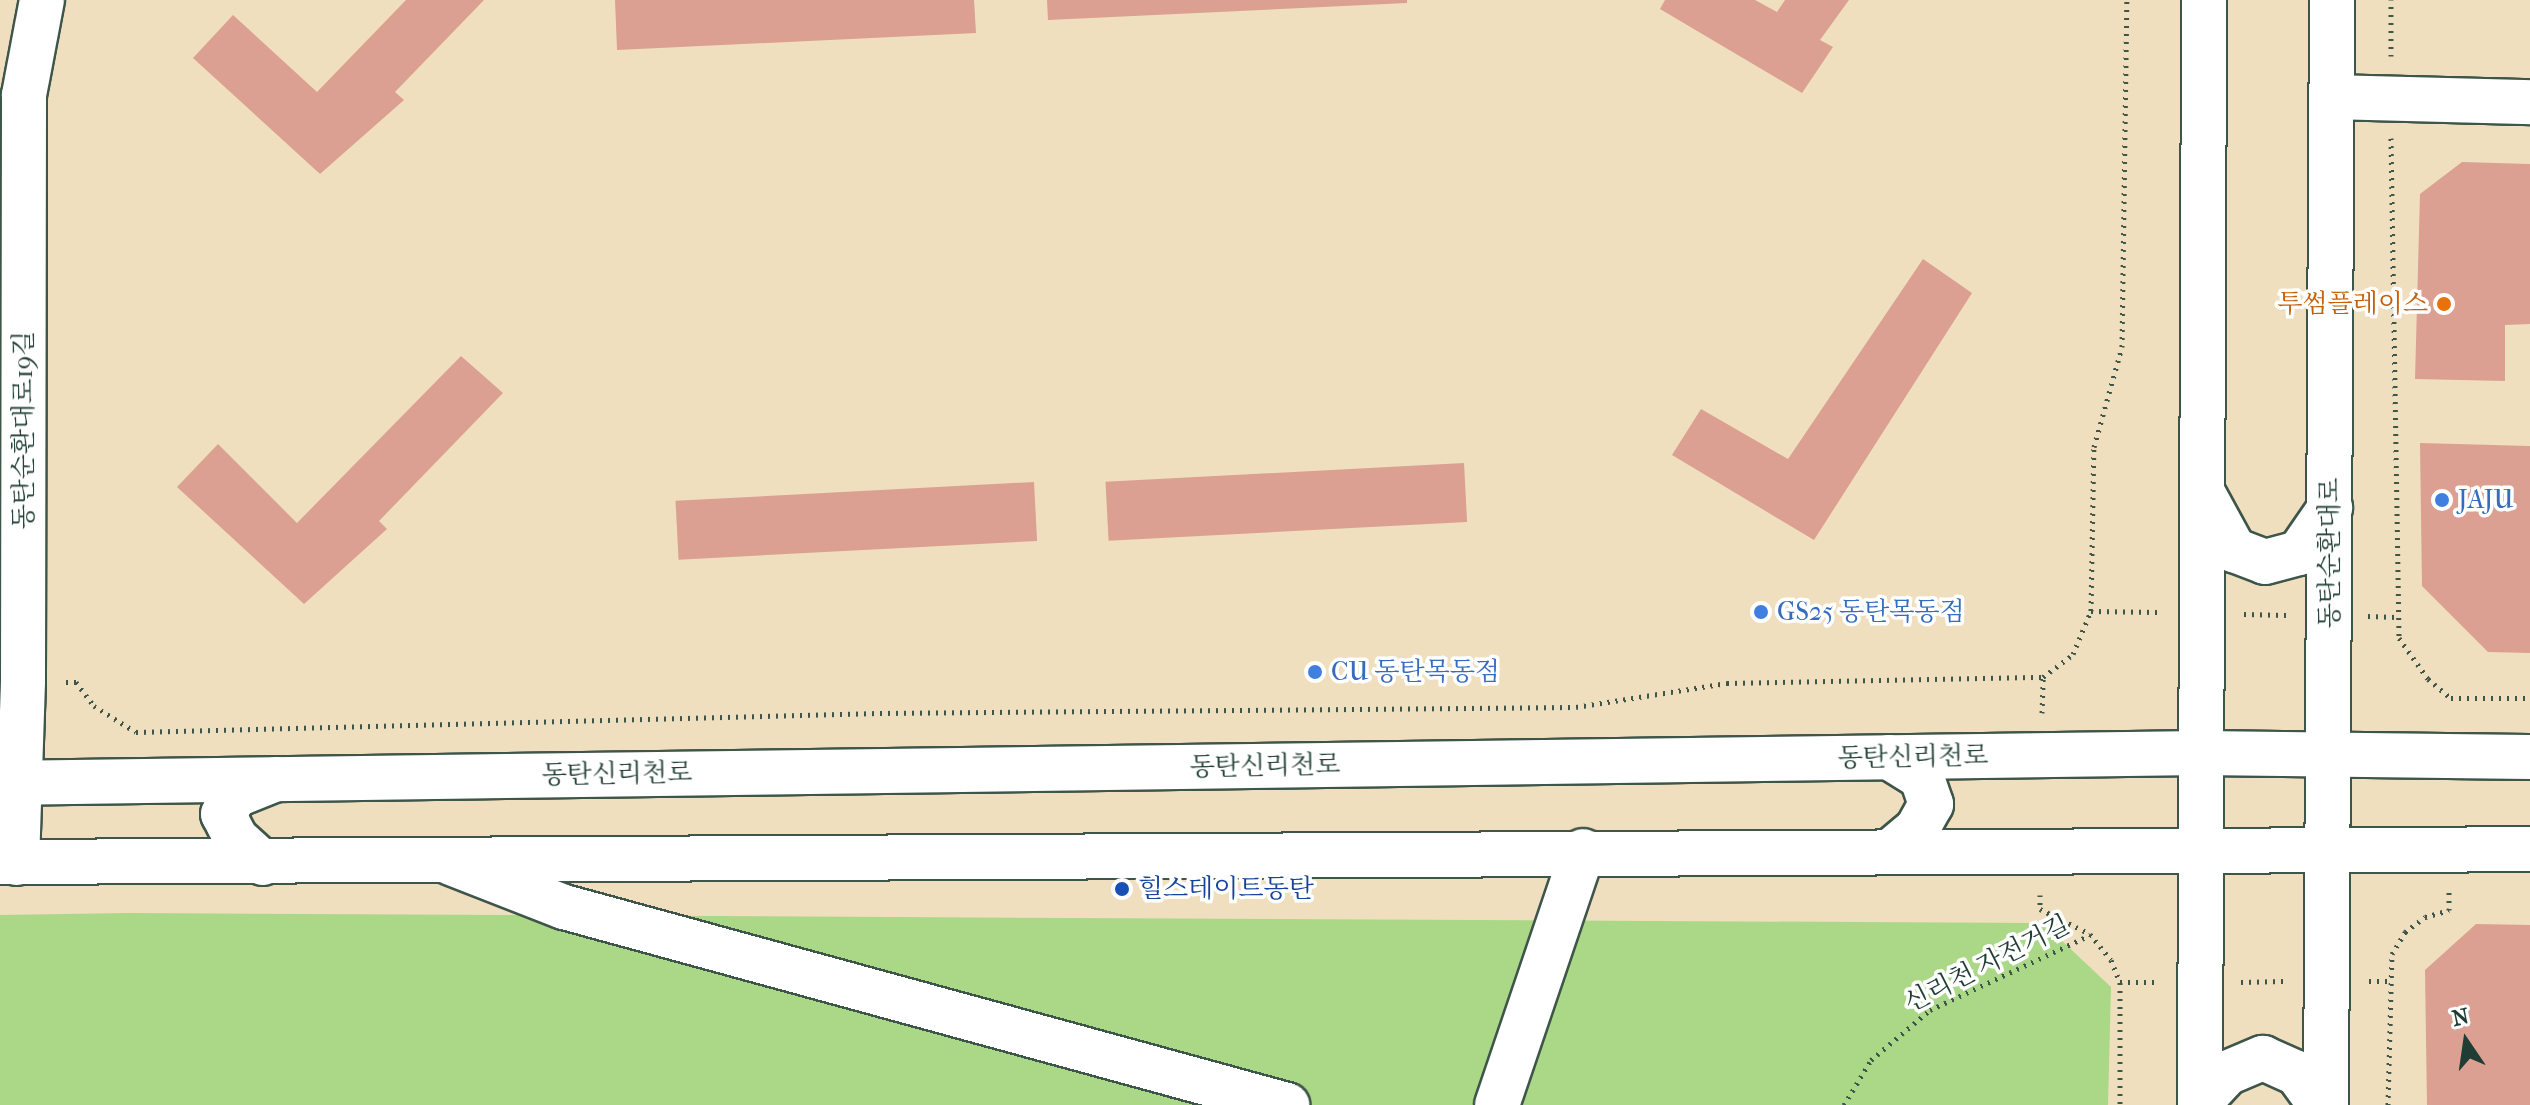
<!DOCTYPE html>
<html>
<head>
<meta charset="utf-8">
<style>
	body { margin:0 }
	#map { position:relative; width:2530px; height:1105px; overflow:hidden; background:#efdfbf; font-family:"IM FELL French Canon","Noto Serif KR",serif }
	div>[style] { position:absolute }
	.green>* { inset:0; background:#aad886 }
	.building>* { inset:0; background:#dba091; transform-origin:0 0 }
	.path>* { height:5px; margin-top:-2.5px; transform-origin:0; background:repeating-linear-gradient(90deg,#3e5549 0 2px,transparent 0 8px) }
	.roads { filter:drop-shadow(2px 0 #3e5549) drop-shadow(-2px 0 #3e5549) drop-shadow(0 2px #3e5549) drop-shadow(0 -2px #3e5549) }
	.minor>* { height:44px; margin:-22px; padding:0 22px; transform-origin:22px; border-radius:22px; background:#fff }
	.major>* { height:44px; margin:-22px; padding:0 22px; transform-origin:22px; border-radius:22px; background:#fff }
	.dots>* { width:22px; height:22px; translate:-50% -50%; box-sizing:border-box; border:4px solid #fff; border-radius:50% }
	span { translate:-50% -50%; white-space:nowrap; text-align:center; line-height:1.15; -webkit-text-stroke:7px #fff; paint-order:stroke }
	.food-label { font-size:26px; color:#c56008 }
	.right { translate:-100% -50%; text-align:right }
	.street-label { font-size:26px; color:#1f3d34 }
	.shop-label { font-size:26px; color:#366cbe }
	.left { translate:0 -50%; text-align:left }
	.transit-label { font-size:26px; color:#164399 }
	.north { position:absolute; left:2426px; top:1001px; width:80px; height:80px; -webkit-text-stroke:6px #fff; paint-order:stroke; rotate:347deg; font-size:22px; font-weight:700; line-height:32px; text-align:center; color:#1f3d34 }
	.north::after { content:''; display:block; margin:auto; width:28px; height:36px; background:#1f3d34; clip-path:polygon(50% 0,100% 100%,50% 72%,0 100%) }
</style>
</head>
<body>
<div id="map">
	<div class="green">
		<div style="clip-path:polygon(129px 913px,2043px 923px,2111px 987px,2108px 1105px,0 1105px,0 915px)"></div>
	</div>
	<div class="building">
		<div style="clip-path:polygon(406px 0,484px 0,395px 92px,404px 100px,320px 174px,193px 58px,233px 15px,317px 92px)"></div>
		<div style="clip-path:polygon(615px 0,974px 0,976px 33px,617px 50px)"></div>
		<div style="clip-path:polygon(1047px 0,1407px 0,1407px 3px,1048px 20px)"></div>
		<div style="clip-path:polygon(1665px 0,1755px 0,1777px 12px,1785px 0,1849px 0,1820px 40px,1833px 47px,1802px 93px,1660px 9px)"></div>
		<div style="clip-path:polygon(2462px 162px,2530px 164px,2530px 324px,2505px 325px,2505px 381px,2415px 379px,2420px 194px)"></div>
		<div style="clip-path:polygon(1923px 259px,1972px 293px,1814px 540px,1672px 455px,1701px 409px,1788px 459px)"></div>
		<div style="clip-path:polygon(461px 356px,503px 393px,379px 521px,387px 529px,304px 604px,177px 487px,218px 444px,297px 523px)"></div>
		<div style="clip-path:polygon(2420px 443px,2530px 446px,2530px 653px,2488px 652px,2422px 586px)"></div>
		<div style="left:1464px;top:463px;width:59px;height:359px;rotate:87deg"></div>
		<div style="left:1034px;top:482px;width:59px;height:359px;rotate:87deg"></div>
		<div style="clip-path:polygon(2476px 924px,2530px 925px,2530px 1105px,2427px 1105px,2425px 970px)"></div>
	</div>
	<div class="path">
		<div style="left:2391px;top:56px;width:56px;rotate:-90deg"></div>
		<div style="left:2391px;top:138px;width:500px;rotate:89.08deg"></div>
		<div style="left:2399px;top:638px;width:50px;rotate:54.7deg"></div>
		<div style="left:2428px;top:679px;width:30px;rotate:40deg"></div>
		<div style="left:2451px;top:698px;width:79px"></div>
		<div style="left:2091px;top:611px;width:67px;rotate:0.9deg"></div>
		<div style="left:2244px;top:614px;width:42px;rotate:1.4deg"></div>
		<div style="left:2368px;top:616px;width:28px;rotate:2deg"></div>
		<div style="left:66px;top:682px;width:10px"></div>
		<div style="left:76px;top:682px;width:30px;rotate:53deg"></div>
		<div style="left:94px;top:706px;width:49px;rotate:31.8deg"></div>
		<div style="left:136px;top:732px;width:744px;rotate:-1.46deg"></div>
		<div style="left:880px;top:713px;width:696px;rotate:-0.49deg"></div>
		<div style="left:1576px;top:707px;width:153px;rotate:-9deg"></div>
		<div style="left:1727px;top:683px;width:316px;rotate:-1.1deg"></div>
		<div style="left:2043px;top:677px;width:38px;rotate:-37deg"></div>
		<div style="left:2073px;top:654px;width:47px;rotate:-67.3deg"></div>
		<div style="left:2091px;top:611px;width:164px;rotate:-89deg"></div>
		<div style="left:2094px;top:447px;width:104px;rotate:-74.4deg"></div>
		<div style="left:2122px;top:347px;width:347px;rotate:-89.2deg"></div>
		<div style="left:2042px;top:713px;width:36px;rotate:-88deg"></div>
		<div style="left:2040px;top:895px;width:14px;rotate:90deg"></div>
		<div style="left:2040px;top:909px;width:56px;rotate:26.6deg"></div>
		<div style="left:2090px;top:934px;width:33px;rotate:51deg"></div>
		<div style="left:2111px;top:960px;width:24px;rotate:68deg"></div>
		<div style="left:2120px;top:982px;width:123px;rotate:90deg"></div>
		<div style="left:2369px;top:981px;width:20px"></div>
		<div style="left:2120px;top:982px;width:39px"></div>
		<div style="left:2241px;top:982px;width:42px;rotate:-1.4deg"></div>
		<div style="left:1844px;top:1105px;width:52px;rotate:-59deg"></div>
		<div style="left:1871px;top:1060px;width:77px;rotate:-40.3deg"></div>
		<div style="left:1930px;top:1010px;width:177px;rotate:-25.1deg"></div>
		<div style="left:2388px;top:1105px;width:151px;rotate:-88.5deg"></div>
		<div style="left:2392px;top:954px;width:26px;rotate:-59deg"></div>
		<div style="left:2405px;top:932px;width:25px;rotate:-37deg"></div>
		<div style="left:2425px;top:917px;width:25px;rotate:-16deg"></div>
		<div style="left:2449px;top:910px;width:19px;rotate:-90deg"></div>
	</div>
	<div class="roads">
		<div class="minor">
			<div style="left:2333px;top:97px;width:197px;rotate:1.5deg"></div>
			<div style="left:17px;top:863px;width:182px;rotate:-88.1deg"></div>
			<div style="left:23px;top:681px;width:586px;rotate:-89.9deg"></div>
			<div style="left:24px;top:95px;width:97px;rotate:-79.3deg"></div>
			<div style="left:451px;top:863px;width:121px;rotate:21.3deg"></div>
			<div style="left:564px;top:907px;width:750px;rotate:15.32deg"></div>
			<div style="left:1497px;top:1105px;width:268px;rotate:-71.3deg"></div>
		</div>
		<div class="major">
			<div style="left:2204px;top:495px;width:63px;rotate:61.4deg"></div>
			<div style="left:2234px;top:550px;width:33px;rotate:21deg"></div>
			<div style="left:2265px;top:562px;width:35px;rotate:-15deg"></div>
			<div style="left:2299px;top:553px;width:55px;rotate:-55.4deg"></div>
			<div style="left:1889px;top:757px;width:39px;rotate:32deg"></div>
			<div style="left:1922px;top:778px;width:28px;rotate:71deg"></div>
			<div style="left:1931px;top:804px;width:29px;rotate:119deg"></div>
			<div style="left:1917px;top:829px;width:35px;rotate:140deg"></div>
			<div style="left:0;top:783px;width:2201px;rotate:-0.78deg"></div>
			<div style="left:2201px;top:753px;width:329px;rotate:0.7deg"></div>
			<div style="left:0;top:862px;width:2530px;rotate:-0.29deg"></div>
			<div style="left:263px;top:863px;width:36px;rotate:-138deg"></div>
			<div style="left:236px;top:839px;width:28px;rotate:-117deg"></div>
			<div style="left:223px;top:814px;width:23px;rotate:-56deg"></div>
			<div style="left:236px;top:795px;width:43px;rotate:-21.8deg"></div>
			<div style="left:2200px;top:1102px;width:40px;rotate:-47deg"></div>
			<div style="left:2227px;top:1073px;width:39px;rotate:-23deg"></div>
			<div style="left:2263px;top:1058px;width:37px;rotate:24deg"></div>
			<div style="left:2297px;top:1073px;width:39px;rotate:54deg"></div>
			<div style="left:2200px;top:1105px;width:1105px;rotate:-89.79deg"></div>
			<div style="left:2326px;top:1105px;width:1105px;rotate:-89.69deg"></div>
		</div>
	</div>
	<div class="dots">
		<div style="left:2444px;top:304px;background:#e8710a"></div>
		<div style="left:2442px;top:500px;background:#3f7fe0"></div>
		<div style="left:1761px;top:612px;background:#3f7fe0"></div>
		<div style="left:1315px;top:672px;background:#3f7fe0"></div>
		<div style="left:1122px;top:889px;background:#1a4fb4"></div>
	</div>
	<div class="food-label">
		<span class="right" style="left:2428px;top:304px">투썸플레이스</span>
	</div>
	<div class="street-label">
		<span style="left:24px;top:430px;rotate:-90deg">동탄순환대로19길</span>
		<span style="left:2330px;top:553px;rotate:-90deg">동탄순환대로</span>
		<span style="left:1913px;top:757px;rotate:-1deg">동탄신리천로</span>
		<span style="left:1265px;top:766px;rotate:-1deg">동탄신리천로</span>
		<span style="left:617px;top:774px;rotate:-1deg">동탄신리천로</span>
		<span style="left:1987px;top:964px;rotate:-27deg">신리천 자전거길</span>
	</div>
	<div class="shop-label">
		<span class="left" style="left:2458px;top:500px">JAJU</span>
		<span class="left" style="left:1777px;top:612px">GS25 동탄목동점</span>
		<span class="left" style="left:1331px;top:672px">CU 동탄목동점</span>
	</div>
	<div class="transit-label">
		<span class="left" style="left:1138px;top:889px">힐스테이트동탄</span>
	</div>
	<div class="north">N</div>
</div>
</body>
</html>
